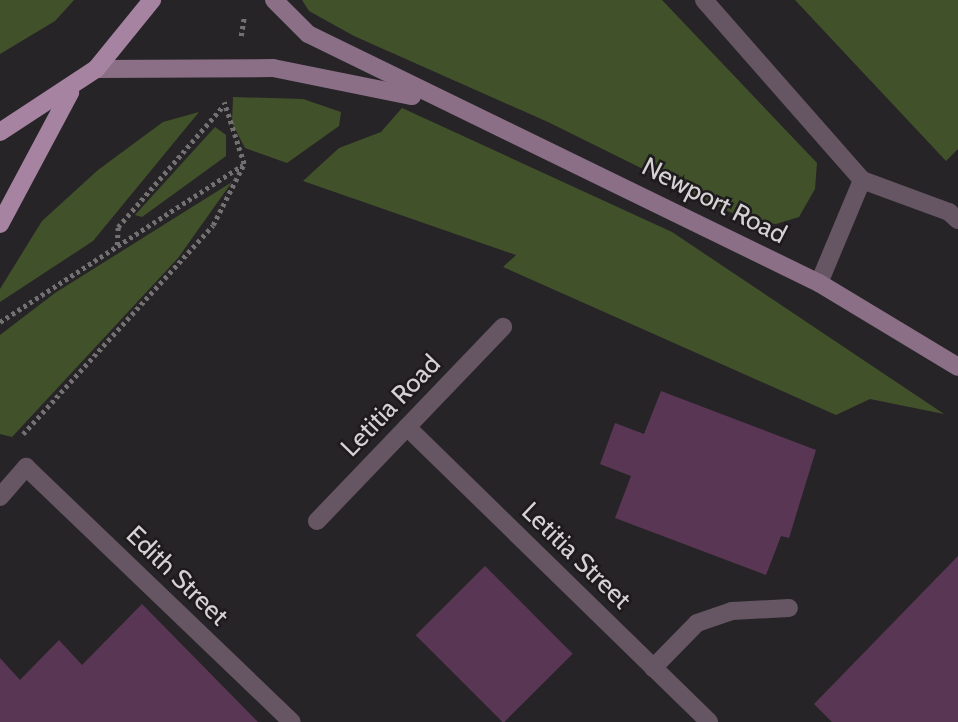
<!DOCTYPE html>
<html>
<head>
<meta charset="utf-8">
<style>
	body { margin:0 }
	#map { position:relative; width:958px; height:722px; overflow:hidden; background:#272427; font-family:Cabin,sans-serif }
	div>[style] { position:absolute }
	.green>* { inset:0; background:#41522b }
	.building>* { inset:0; background:#5a3655; transform-origin:0 0 }
	.path>* { height:4.5px; margin-top:-2.25px; transform-origin:0; background:repeating-linear-gradient(90deg,#747173 0 3.5px,transparent 0 7px) }
	.lane>* { height:18px; margin:-9px; padding:0 9px; transform-origin:9px; border-radius:9px; background:#665563 }
	.street>* { height:18px; margin:-9px; padding:0 9px; transform-origin:9px; border-radius:9px; background:#665563 }
	.secondary>* { height:18px; margin:-9px; padding:0 9px; transform-origin:9px; border-radius:9px; background:#8a6f86 }
	.primary>* { height:18px; margin:-9px; padding:0 9px; transform-origin:9px; border-radius:9px; background:#a683a1 }
	span { translate:-50% -50%; white-space:nowrap; text-align:center; line-height:1.15; -webkit-text-stroke:5px #1e1a1d; paint-order:stroke }
	.street-label { font-size:26px; color:#d5d2d4 }
</style>
</head>
<body>
<div id="map">
	<div class="green">
		<div style="clip-path:polygon(0 0,74px 0,55px 21px,0 54px)"></div>
		<div style="clip-path:polygon(302px 0,662px 0,817px 163px,815px 189px,799px 217px,776px 224px,746px 220px,548px 122px,354px 36px,309px 11px)"></div>
		<div style="clip-path:polygon(795px 0,958px 0,958px 149px,946px 161px)"></div>
		<div style="clip-path:polygon(233px 97px,303px 99px,341px 112px,339px 126px,287px 163px,245px 148px,232px 123px)"></div>
		<div style="clip-path:polygon(402px 108px,672px 232px,944px 414px,870px 399px,836px 415px,503px 267px,516px 255px,303px 181px,339px 148px,381px 132px)"></div>
		<div style="clip-path:polygon(199px 112px,93px 241px,0 302px,0 289px,42px 221px,98px 170px,163px 122px)"></div>
		<div style="clip-path:polygon(215px 127px,226px 135px,226px 156px,142px 217px,135px 215px)"></div>
		<div style="clip-path:polygon(232px 182px,178px 258px,12px 437px,0 434px,0 335px,55px 293px)"></div>
	</div>
	<div class="building">
		<div style="clip-path:polygon(661px 391px,816px 450px,789px 538px,781px 536px,766px 575px,615px 518px,631px 476px,600px 464px,615px 423px,644px 434px)"></div>
		<div style="clip-path:polygon(958px 556px,958px 722px,832px 722px,814px 704px)"></div>
		<div style="left:485px;top:566px;width:124px;height:98px;rotate:45deg"></div>
		<div style="clip-path:polygon(142px 604px,258px 722px,0 722px,0 658px,20px 680px,59px 640px,82px 665px)"></div>
	</div>
	<div class="path">
		<div style="left:241px;top:36px;width:19px;rotate:-81deg"></div>
		<div style="left:117px;top:245px;width:18px;rotate:-87deg"></div>
		<div style="left:118px;top:227px;width:160px;rotate:-49deg"></div>
		<div style="left:0;top:322px;width:289px;rotate:-32.9deg"></div>
		<div style="left:23px;top:434px;width:282px;rotate:-47.7deg"></div>
		<div style="left:213px;top:225px;width:68px;rotate:-63.1deg"></div>
		<div style="left:244px;top:164px;width:65px;rotate:-107.9deg"></div>
	</div>
	<div class="lane">
		<div style="left:704px;top:0;width:240px;rotate:48.7deg"></div>
		<div style="left:862px;top:180px;width:93px;rotate:20.2deg"></div>
		<div style="left:949px;top:212px;width:12px;rotate:42deg"></div>
		<div style="left:819px;top:283px;width:112px;rotate:-67.3deg"></div>
		<div style="left:653px;top:668px;width:63px;rotate:-45.6deg"></div>
		<div style="left:697px;top:623px;width:37px;rotate:-19deg"></div>
		<div style="left:732px;top:611px;width:57px;rotate:-3deg"></div>
	</div>
	<div class="street">
		<div style="left:407px;top:427px;width:422px;rotate:44.3deg"></div>
		<div style="left:0;top:497px;width:40px;rotate:-49deg"></div>
		<div style="left:26px;top:467px;width:368px;rotate:43.8deg"></div>
		<div style="left:317px;top:521px;width:269px;rotate:-46.2deg"></div>
	</div>
	<div class="secondary">
		<div style="left:274px;top:0;width:48px;rotate:45deg"></div>
		<div style="left:308px;top:34px;width:568px;rotate:25.98deg"></div>
		<div style="left:819px;top:283px;width:162px;rotate:31.1deg"></div>
		<div style="left:96px;top:69px;width:177px;rotate:-0.3deg"></div>
		<div style="left:273px;top:68px;width:142px;rotate:11.4deg"></div>
	</div>
	<div class="primary">
		<div style="left:0;top:132px;width:115px;rotate:-33.3deg"></div>
		<div style="left:96px;top:69px;width:89px;rotate:-50.9deg"></div>
		<div style="left:0;top:224px;width:149px;rotate:-61.9deg"></div>
	</div>
	<div class="street-label">
		<span style="left:714px;top:201px;rotate:27deg">Newport Road</span>
		<span style="left:391px;top:406px;rotate:-46deg">Letitia Road</span>
		<span style="left:576px;top:556px;rotate:44deg">Letitia Street</span>
		<span style="left:177px;top:576px;rotate:44deg">Edith Street</span>
	</div>
</div>
</body>
</html>
